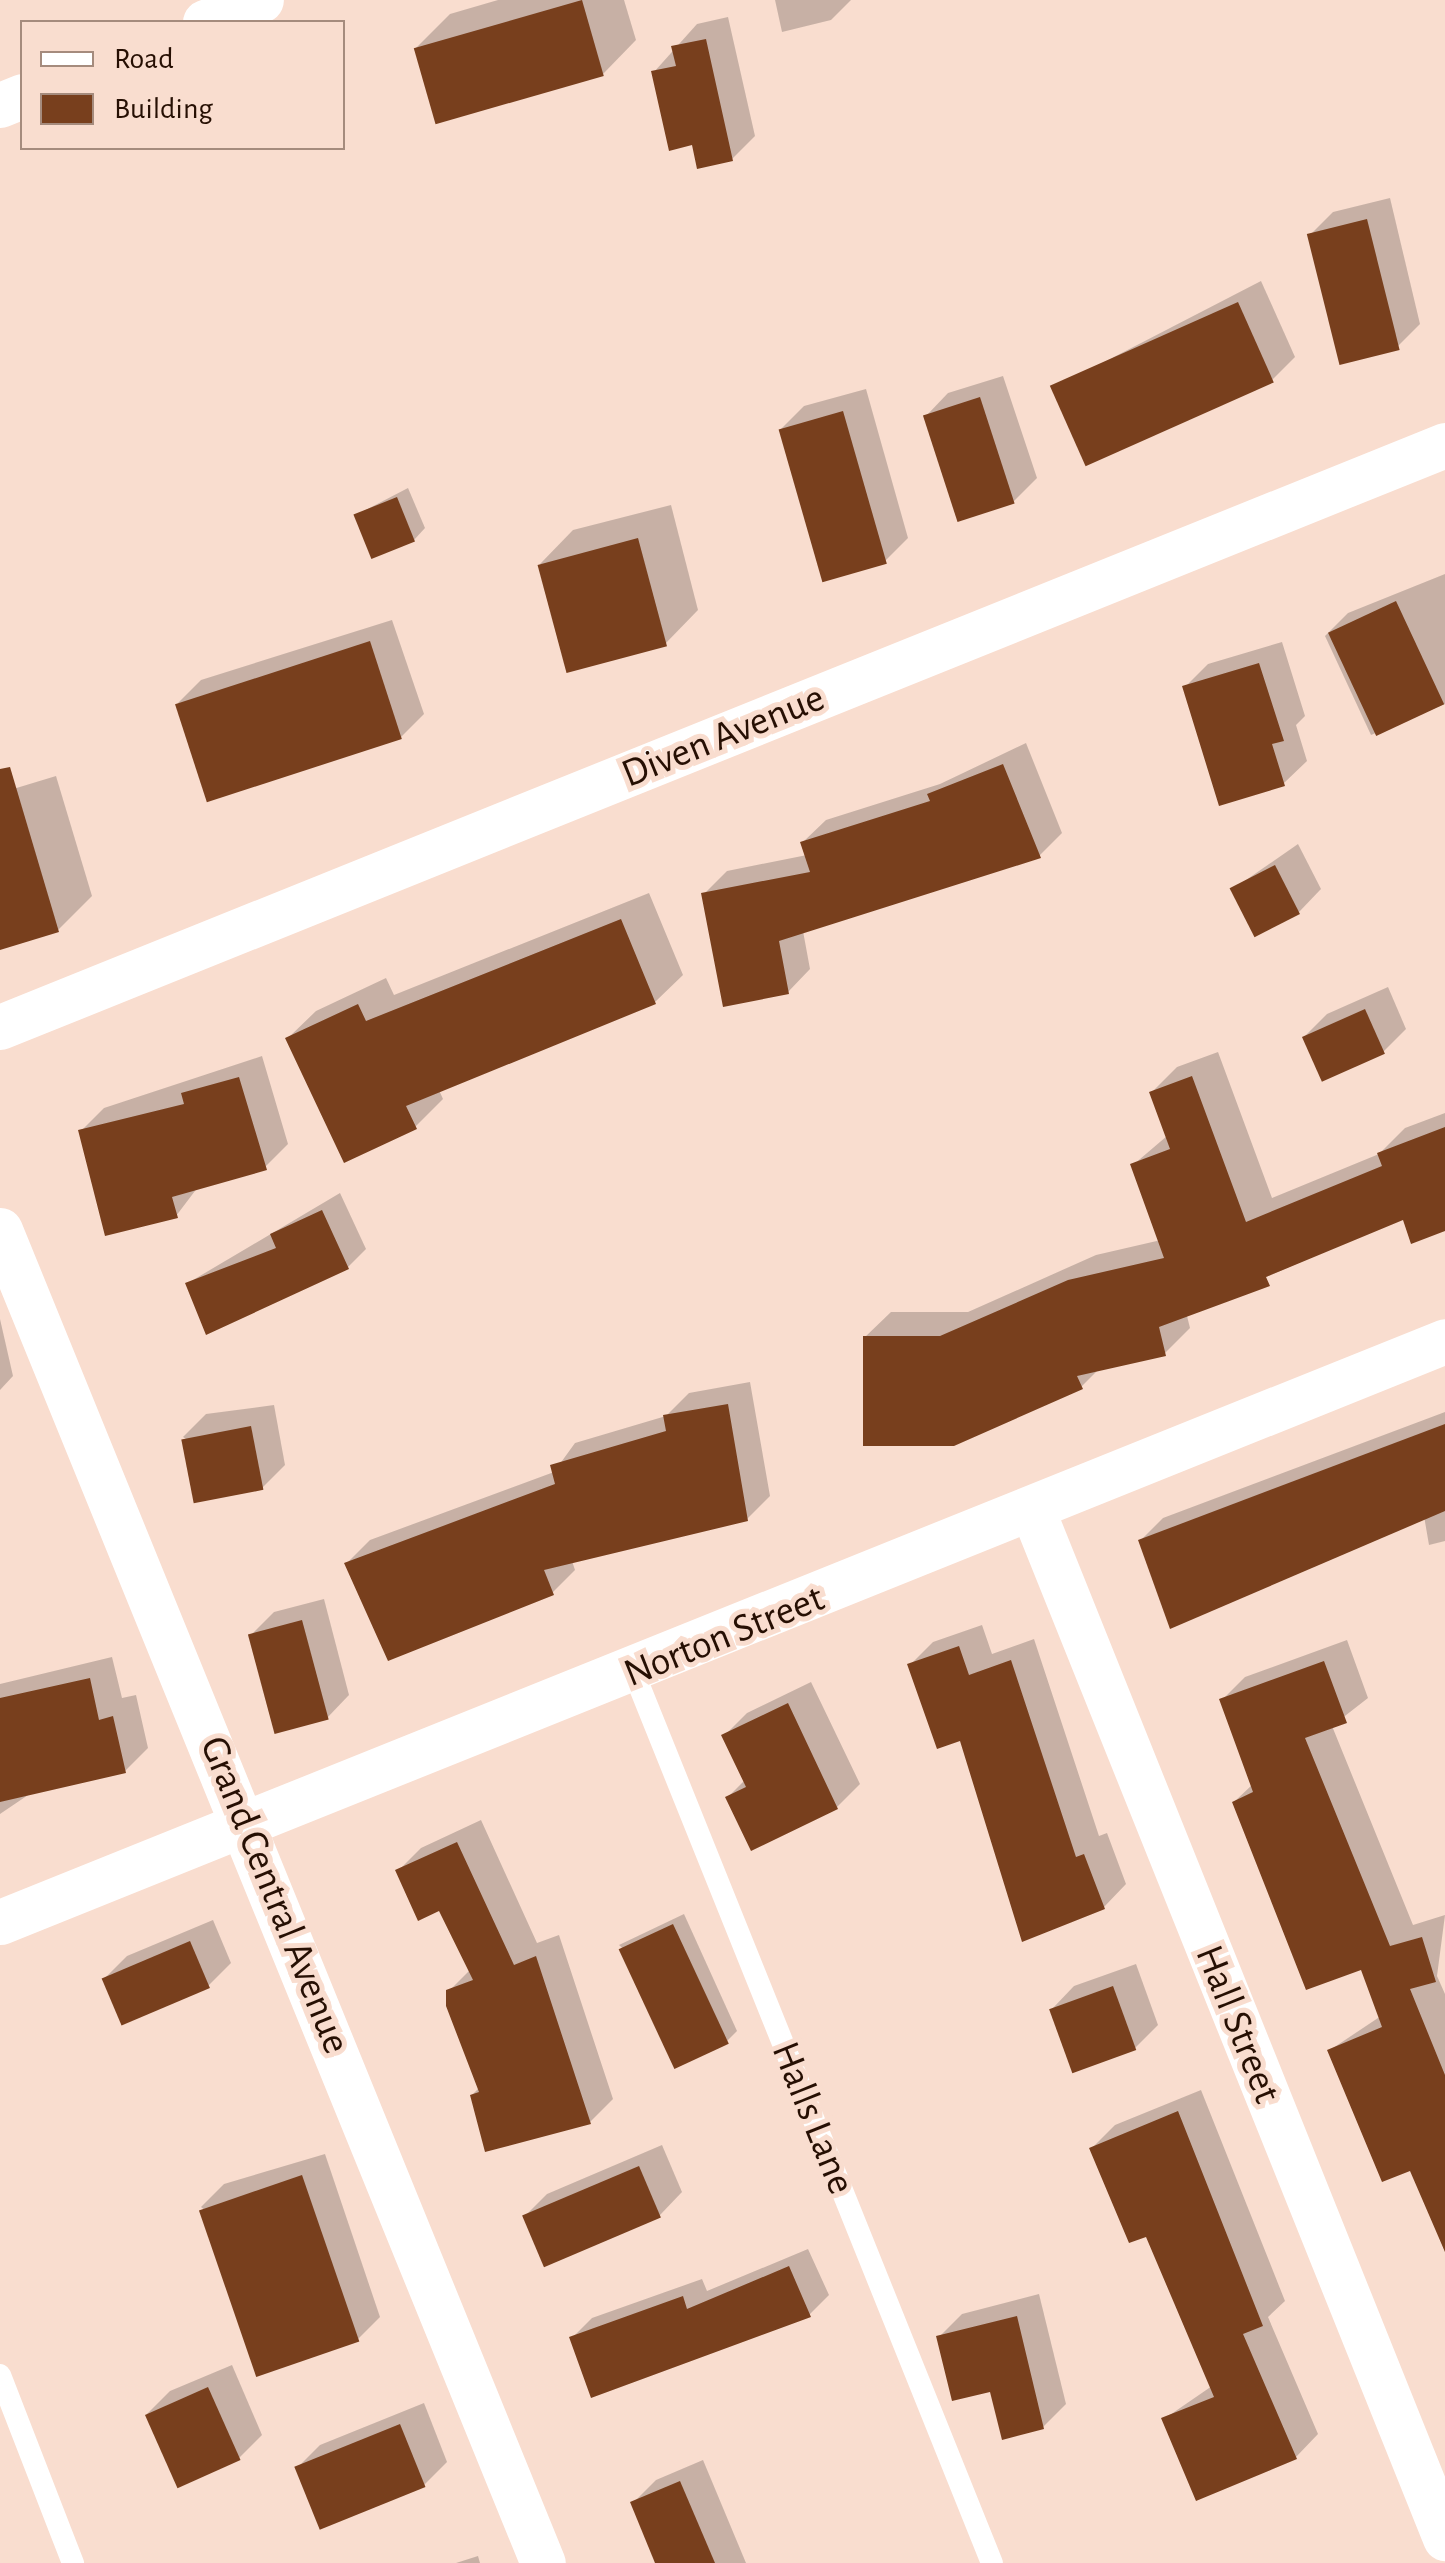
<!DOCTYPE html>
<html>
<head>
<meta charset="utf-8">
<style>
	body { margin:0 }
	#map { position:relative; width:1445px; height:2563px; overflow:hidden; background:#f9ddcf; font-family:"Alegreya Sans",sans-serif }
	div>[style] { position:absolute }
	.shadow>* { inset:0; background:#0003 }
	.building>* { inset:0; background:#783f1d; transform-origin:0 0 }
	.service>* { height:22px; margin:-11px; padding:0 11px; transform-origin:11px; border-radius:11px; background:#fff }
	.minor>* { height:45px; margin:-22.5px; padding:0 22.5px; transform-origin:22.5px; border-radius:22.5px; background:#fff }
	span { translate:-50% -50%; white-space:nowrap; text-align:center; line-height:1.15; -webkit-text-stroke:10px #f9ddcf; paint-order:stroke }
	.street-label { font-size:40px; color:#260f03 }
	.legend { position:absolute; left:20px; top:20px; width:325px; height:130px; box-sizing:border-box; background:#f9ddcf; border:2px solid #a58b7d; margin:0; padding:12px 18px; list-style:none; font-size:30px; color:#260f03 }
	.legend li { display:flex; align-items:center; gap:20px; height:50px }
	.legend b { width:50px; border:2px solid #a58b7d }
</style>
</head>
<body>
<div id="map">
	<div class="shadow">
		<div style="clip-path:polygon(498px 0,624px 0,636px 40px,603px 74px,416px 48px,450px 14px)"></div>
		<div style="clip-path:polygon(775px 0,851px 0,831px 20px,782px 32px)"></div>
		<div style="clip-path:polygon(728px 17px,755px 136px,732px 159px,694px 142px,654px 72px,697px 24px)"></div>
		<div style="clip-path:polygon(1390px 198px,1420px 324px,1397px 347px,1310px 235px,1333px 212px)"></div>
		<div style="clip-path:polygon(1261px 281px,1295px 357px,1272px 380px,1058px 397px,1081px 374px)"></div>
		<div style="clip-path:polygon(1003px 376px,1037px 478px,1014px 501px,926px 416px,948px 393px)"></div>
		<div style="clip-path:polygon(866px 389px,908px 538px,885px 561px,781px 429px,804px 406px)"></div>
		<div style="clip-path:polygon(408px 488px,425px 528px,414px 540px,356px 515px)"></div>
		<div style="clip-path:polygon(671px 505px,698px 610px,665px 644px,540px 564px,573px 530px)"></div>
		<div style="clip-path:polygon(1445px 574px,1445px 704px,1371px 735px,1325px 636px,1348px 613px)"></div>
		<div style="clip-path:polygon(392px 620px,424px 714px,401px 737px,178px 703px,201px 680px)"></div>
		<div style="clip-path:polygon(1282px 642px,1305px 716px,1296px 725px,1307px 761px,1284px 783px,1185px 687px,1208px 664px)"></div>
		<div style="clip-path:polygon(1026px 743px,1062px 833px,1039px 856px,803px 931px,810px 969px,788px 992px,704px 894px,727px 871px,807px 855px,803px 842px,826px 820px,940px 784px)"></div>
		<div style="clip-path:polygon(56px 776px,92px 896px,58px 930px,0 947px,0 793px)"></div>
		<div style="clip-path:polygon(1298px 844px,1321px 889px,1299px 912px,1233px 889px)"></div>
		<div style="clip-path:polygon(649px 893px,683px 975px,655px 1002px,439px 1090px,443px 1099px,415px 1127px,288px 1038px,316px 1011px,386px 978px,394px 995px)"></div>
		<div style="clip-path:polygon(1388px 987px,1406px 1029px,1383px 1052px,1304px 1037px,1327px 1014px)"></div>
		<div style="clip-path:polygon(1218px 1052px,1272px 1198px,1379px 1154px,1405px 1128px,1445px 1113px,1445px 1229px,1404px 1217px,1186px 1312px,1190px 1328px,1164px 1354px,1100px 1368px,1081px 1387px,865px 1337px,891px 1312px,968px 1312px,1096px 1255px,1161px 1240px,1133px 1165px,1167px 1136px,1151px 1093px,1177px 1067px)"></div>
		<div style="clip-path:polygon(262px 1056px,288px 1144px,265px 1167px,198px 1187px,176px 1216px,81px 1131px,104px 1108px)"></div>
		<div style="clip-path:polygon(340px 1193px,366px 1249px,348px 1267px,188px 1283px)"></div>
		<div style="clip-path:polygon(0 1319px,13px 1376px,0 1390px)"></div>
		<div style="clip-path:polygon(750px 1382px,770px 1496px,747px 1519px,572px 1561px,575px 1570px,552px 1593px,347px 1563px,370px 1540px,554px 1472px,575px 1443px,666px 1416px,689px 1393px)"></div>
		<div style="clip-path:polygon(274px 1405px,285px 1465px,262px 1488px,183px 1437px,206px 1414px)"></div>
		<div style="clip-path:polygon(1445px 1412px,1445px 1541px,1429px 1545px,1424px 1516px,1141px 1540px,1163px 1518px)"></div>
		<div style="clip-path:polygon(324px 1599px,349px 1695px,327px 1718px,251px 1635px,274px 1612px)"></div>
		<div style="clip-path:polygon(982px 1625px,992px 1654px,1034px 1639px,1099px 1836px,1107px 1833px,1126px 1884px,1104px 1907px,910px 1665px,933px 1642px)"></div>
		<div style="clip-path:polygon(1347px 1640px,1368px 1698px,1332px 1726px,1413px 1925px,1445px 1915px,1437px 1976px,1445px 1994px,1445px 2252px,1412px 2167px,1330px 2050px,1381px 2016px,1362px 1967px,1234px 1802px,1253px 1784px,1222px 1700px,1245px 1677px)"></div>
		<div style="clip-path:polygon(112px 1657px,122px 1698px,136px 1695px,148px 1748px,125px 1771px,34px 1791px,0 1814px,0 1684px)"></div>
		<div style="clip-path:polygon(811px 1682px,860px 1784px,837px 1807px,728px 1797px,745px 1780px,724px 1736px,747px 1713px)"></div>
		<div style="clip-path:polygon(481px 1820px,537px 1943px,559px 1935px,613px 2099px,590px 2122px,472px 2095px,480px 2087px,449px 1991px,470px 1970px,440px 1907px,398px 1871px,421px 1848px)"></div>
		<div style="clip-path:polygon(684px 1914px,737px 2031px,726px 2042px,619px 1945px)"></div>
		<div style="clip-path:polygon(213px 1920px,231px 1963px,208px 1986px,104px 1979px,127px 1956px)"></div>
		<div style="clip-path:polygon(1136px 1964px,1158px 2025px,1135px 2048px,1052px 2009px,1074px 1986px)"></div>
		<div style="clip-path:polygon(1201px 2090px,1285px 2301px,1268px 2317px,1318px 2434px,1296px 2457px,1164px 2419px,1212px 2386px,1147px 2233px,1092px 2148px,1115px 2125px)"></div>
		<div style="clip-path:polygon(662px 2145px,682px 2192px,660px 2215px,525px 2216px,547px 2194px)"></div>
		<div style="clip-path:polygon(325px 2154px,380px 2317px,357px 2340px,201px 2207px,224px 2184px)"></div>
		<div style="clip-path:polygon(808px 2249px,829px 2295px,809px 2315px,572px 2338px,592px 2318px,702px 2279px,707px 2291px)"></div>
		<div style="clip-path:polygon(1039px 2294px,1066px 2404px,1043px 2427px,939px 2337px,962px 2314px)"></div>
		<div style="clip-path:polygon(232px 2365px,262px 2435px,239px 2458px,147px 2414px,170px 2391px)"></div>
		<div style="clip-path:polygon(424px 2403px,447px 2462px,424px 2485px,297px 2468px,320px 2445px)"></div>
		<div style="clip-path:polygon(703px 2460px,746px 2563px,661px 2563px,633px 2503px,656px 2480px)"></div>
		<div style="clip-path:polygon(478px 2556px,480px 2563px,456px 2563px)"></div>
	</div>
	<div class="building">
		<div style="left:582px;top:0;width:79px;height:175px;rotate:74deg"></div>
		<div style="clip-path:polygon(706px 39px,733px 161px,697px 169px,692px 145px,669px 151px,651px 71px,676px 66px,671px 46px)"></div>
		<div style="left:1367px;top:219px;width:135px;height:62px;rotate:76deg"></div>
		<div style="left:1238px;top:302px;width:88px;height:206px;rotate:66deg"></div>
		<div style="left:980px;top:397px;width:112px;height:60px;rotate:72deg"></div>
		<div style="left:843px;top:411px;width:159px;height:67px;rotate:74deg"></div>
		<div style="left:397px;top:497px;width:48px;height:47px;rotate:68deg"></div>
		<div style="left:638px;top:538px;width:112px;height:104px;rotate:75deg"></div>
		<div style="left:1396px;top:601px;width:114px;height:75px;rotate:65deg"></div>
		<div style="left:370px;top:641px;width:103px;height:205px;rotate:72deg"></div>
		<div style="clip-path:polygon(1259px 663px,1284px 741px,1272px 744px,1285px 786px,1219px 806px,1182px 686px)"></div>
		<div style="clip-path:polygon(1003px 764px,1041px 858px,779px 941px,789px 994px,723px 1007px,701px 893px,810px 872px,800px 842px,930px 801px,927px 794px)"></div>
		<div style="clip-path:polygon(10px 767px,59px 932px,0 950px,0 769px)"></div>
		<div style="left:1275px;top:865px;width:55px;height:51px;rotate:63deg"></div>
		<div style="clip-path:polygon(621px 919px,656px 1004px,406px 1106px,417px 1129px,344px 1163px,285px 1038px,358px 1004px,366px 1021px)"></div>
		<div style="left:1365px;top:1009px;width:49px;height:69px;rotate:66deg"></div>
		<div style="clip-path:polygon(1192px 1076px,1246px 1222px,1382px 1166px,1377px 1153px,1445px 1127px,1445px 1231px,1411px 1244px,1403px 1220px,1266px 1277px,1270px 1286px,1159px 1327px,1166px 1356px,1077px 1376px,1083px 1389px,954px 1446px,863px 1446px,863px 1336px,940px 1336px,1068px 1280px,1164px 1258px,1130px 1164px,1170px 1149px,1149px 1092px)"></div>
		<div style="clip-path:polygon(239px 1077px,267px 1170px,172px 1197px,178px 1218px,105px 1236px,78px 1130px,184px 1104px,181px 1093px)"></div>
		<div style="clip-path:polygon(322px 1210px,349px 1269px,206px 1335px,185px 1283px,276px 1248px,270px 1234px)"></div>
		<div style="clip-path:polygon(728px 1404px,748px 1521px,544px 1570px,554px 1595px,388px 1661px,344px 1563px,555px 1484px,550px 1465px,666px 1431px,663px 1415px)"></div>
		<div style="clip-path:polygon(1445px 1424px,1445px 1511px,1170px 1629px,1138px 1540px)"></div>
		<div style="left:251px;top:1426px;width:65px;height:71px;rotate:79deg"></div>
		<div style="left:302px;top:1620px;width:103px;height:56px;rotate:75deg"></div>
		<div style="clip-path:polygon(959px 1646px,969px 1675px,1011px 1660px,1076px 1857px,1084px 1854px,1105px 1909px,1022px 1942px,960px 1741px,937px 1749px,907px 1664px)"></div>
		<div style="clip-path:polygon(1324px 1661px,1347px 1723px,1305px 1738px,1390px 1946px,1422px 1937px,1436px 1982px,1410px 1989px,1445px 2075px,1445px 2252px,1410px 2171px,1382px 2182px,1327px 2050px,1382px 2027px,1361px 1970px,1306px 1990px,1232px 1802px,1253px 1792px,1219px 1699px)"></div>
		<div style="clip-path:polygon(90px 1678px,99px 1720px,113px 1716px,126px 1773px,0 1802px,0 1698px)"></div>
		<div style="clip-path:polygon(788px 1703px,838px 1809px,751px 1851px,725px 1797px,746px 1787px,721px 1735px)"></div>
		<div style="clip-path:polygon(457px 1842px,514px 1965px,536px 1956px,591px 2124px,485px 2152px,470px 2095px,479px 2092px,446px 2006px,446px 1990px,473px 1980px,439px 1911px,418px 1921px,395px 1870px)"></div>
		<div style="left:673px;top:1924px;width:132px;height:60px;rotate:65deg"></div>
		<div style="left:190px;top:1941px;width:51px;height:96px;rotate:67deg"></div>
		<div style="left:1113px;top:1986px;width:68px;height:68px;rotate:70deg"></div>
		<div style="clip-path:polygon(1178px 2111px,1263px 2326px,1243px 2334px,1297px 2459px,1196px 2501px,1161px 2418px,1214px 2397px,1146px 2237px,1129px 2243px,1089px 2148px)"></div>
		<div style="left:639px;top:2166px;width:56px;height:127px;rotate:67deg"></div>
		<div style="left:302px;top:2175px;width:176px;height:109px;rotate:71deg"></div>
		<div style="clip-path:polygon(789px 2266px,811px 2317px,591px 2398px,569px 2337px,683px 2296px,687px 2309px)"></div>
		<div style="clip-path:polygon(1017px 2316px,1044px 2429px,1002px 2440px,990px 2392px,952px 2401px,936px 2336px)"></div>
		<div style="left:208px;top:2387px;width:80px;height:69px;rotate:66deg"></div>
		<div style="left:400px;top:2424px;width:68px;height:114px;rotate:68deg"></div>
		<div style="clip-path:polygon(680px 2481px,715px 2563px,655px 2563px,630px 2502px)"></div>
	</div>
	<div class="service">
		<div style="left:634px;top:1673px;width:959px;rotate:68.09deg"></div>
		<div style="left:0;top:2375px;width:202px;rotate:68.8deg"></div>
	</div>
	<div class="minor">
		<div style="left:205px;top:22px;width:60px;rotate:-21.4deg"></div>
		<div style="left:0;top:105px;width:24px;rotate:-22deg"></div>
		<div style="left:0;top:1027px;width:1558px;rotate:-21.94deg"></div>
		<div style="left:0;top:1230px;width:1439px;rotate:67.84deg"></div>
		<div style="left:1032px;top:1509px;width:1109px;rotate:68.13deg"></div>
		<div style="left:0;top:1922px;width:1557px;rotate:-21.9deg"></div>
	</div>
	<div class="street-label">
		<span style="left:723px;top:736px;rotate:-22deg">Diven Avenue</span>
		<span style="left:724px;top:1636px;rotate:-22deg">Norton Street</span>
		<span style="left:275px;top:1895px;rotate:68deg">Grand Central Avenue</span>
		<span style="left:1238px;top:2024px;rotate:68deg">Hall Street</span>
		<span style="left:813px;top:2118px;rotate:68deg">Halls Lane</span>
	</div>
	<ul class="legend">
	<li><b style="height:12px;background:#fff"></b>Road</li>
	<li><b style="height:28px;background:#783f1d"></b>Building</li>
	</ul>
</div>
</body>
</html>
